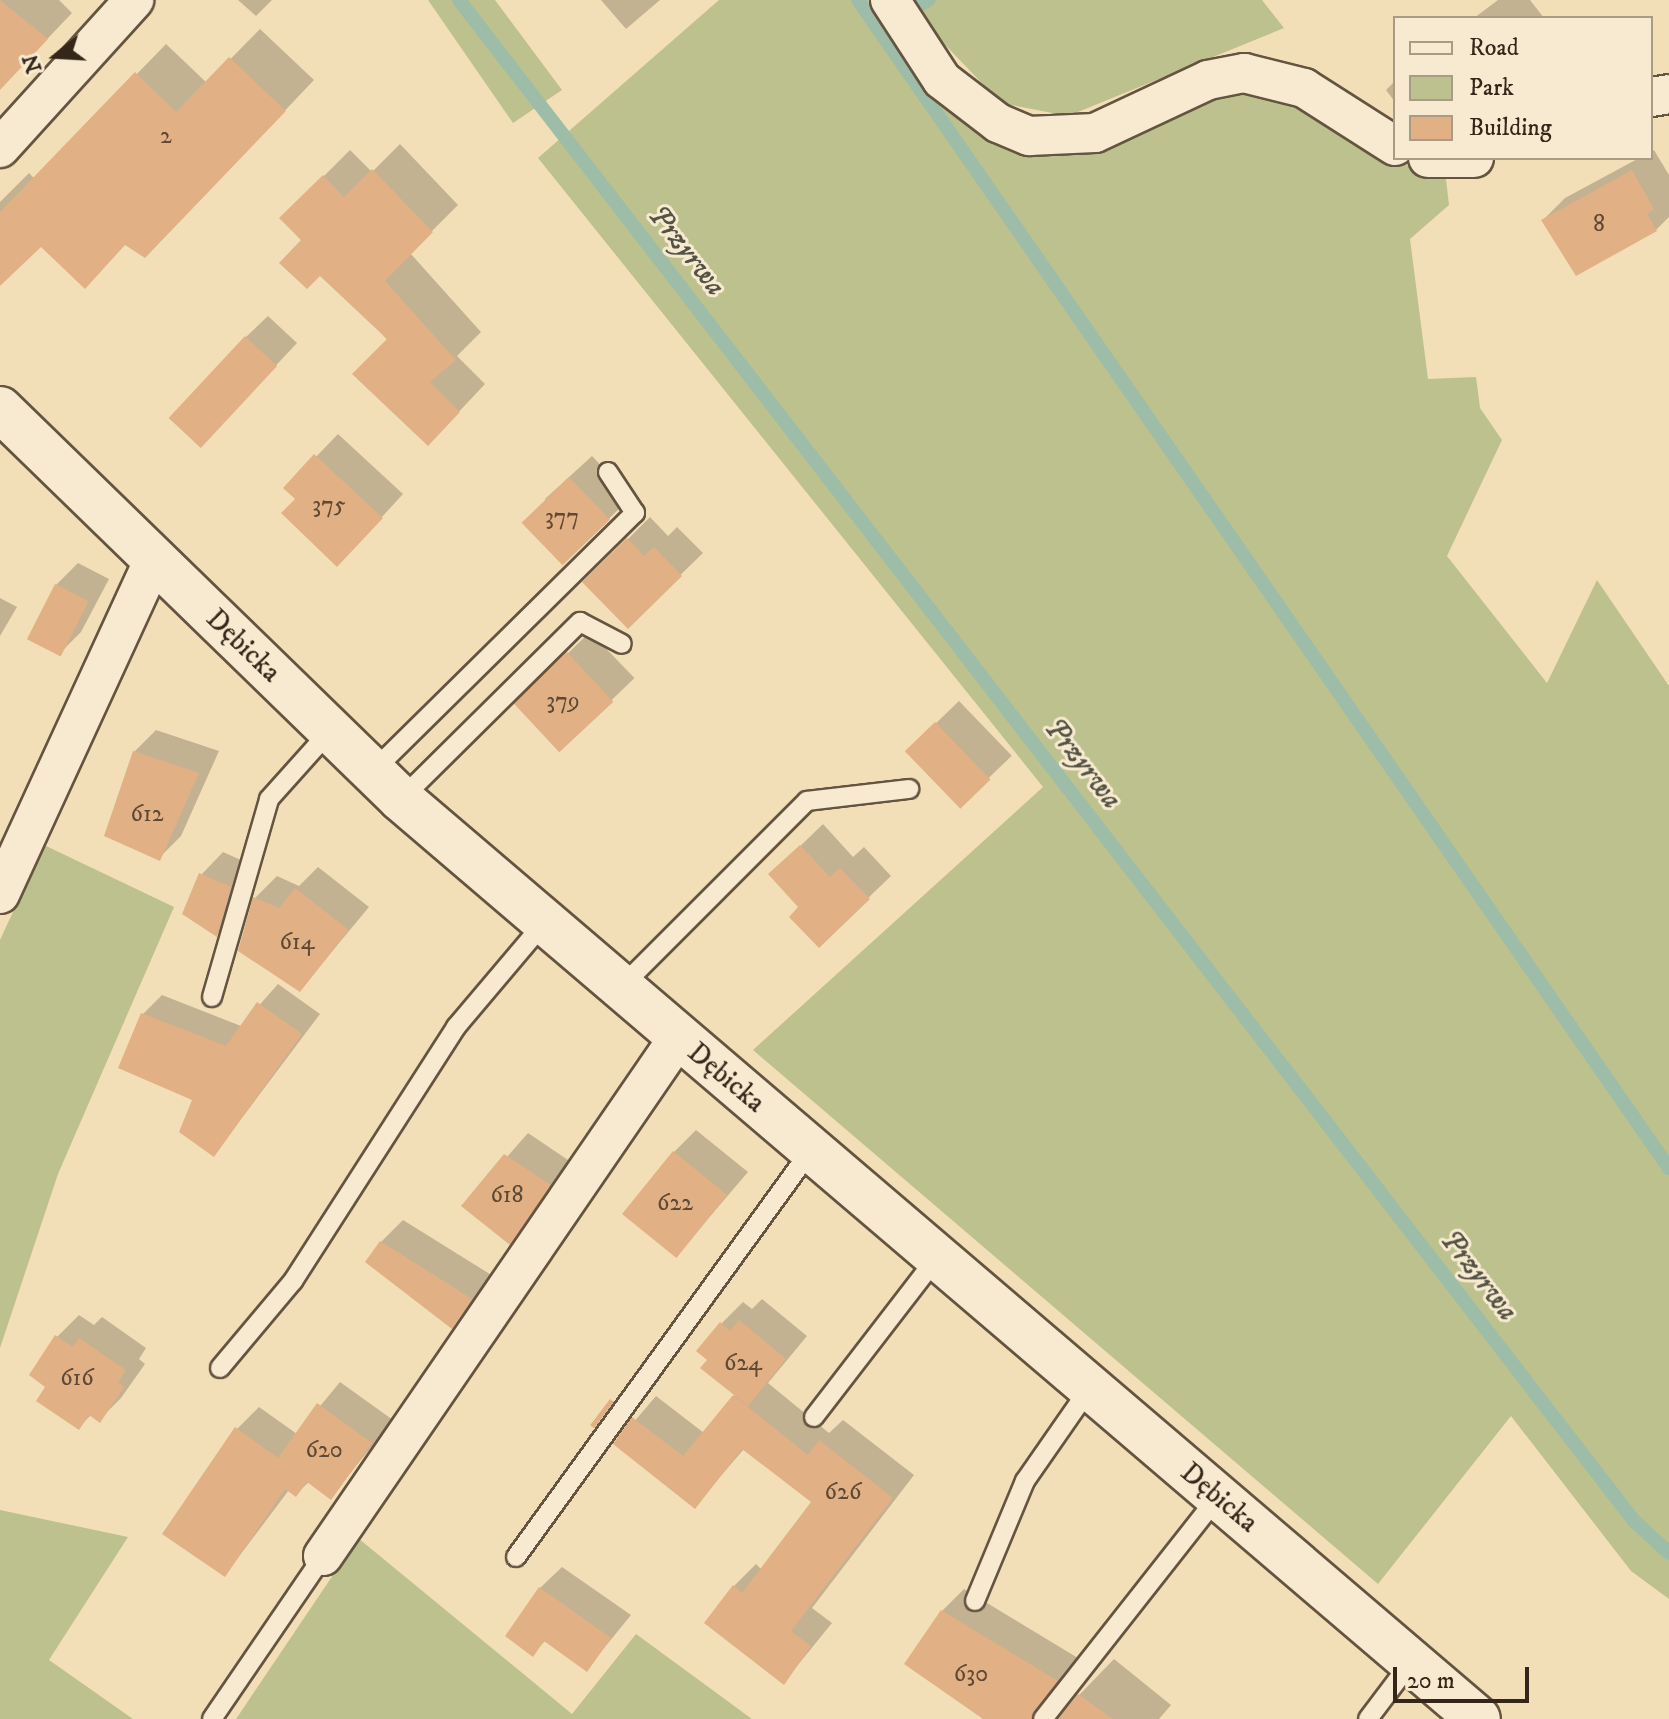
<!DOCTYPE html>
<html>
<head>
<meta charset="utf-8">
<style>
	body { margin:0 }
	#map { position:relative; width:1669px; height:1719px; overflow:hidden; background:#f3dfb7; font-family:"IM FELL DW Pica",serif }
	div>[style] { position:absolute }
	.green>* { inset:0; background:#bdc18d }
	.shadow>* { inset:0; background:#0003; transform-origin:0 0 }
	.stream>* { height:14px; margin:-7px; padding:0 7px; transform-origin:7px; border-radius:7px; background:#9dbda9 }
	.building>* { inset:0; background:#e1b084; transform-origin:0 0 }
	.roads { filter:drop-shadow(2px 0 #645440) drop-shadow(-2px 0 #645440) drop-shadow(0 2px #645440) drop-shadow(0 -2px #645440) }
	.lane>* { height:18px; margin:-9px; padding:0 9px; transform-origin:9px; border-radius:9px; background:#f7ead0 }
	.street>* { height:38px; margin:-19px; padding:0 19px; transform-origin:19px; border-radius:19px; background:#f7ead0 }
	.secondary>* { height:44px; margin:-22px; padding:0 22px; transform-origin:22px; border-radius:22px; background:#f7ead0 }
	span { translate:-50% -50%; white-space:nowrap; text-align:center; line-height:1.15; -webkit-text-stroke:6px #f7ead0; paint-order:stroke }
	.number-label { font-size:24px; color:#5f4834 }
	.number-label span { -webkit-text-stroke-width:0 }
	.street-label { font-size:28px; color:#342619 }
	.water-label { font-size:30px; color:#545344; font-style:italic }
	.legend { position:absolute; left:1393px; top:16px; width:260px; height:144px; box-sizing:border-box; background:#f7ead0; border:2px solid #a99c87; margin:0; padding:10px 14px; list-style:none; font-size:24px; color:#342619 }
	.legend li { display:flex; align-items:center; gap:16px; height:40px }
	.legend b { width:40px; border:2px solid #a99c87 }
	.north { position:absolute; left:16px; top:16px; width:80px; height:80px; -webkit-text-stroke:6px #f7ead0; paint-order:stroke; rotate:252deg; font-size:22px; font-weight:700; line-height:32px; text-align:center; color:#342619 }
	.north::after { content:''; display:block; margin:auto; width:28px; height:36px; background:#342619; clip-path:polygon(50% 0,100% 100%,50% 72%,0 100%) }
	.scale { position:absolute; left:1393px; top:1667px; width:136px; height:36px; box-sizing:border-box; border:4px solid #342619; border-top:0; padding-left:10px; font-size:24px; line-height:28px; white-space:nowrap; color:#342619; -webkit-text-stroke:6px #f7ead0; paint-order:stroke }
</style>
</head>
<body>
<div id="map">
	<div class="green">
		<div style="clip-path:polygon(428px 0,495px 0,562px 90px,513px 123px)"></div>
		<div style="clip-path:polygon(719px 0,876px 0,983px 136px,1056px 154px,1094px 149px,1234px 86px,1285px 91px,1377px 155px,1446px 179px,1449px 205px,1410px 239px,1428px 379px,1476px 377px,1480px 408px,1502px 440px,1447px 556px,1547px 683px,1597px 580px,1669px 686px,1669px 1599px,1631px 1571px,1511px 1416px,1378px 1584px,753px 1050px,1043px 787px,538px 158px)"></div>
		<div style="clip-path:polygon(902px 0,1262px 0,1284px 28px,1068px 116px,1001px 103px)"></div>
		<div style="clip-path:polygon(44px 845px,174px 907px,58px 1174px,0 1348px,0 940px)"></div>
		<div style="clip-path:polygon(0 1510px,128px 1537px,49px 1660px,133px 1719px,0 1719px)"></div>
		<div style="clip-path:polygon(358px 1538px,572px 1714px,636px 1634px,752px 1719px,236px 1719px)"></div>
	</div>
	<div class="shadow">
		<div style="clip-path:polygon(0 0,59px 0,72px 13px,31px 56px,0 75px)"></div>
		<div style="clip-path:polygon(238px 0,272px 0,256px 16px)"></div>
		<div style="clip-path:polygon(601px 0,660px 0,626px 29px)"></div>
		<div style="clip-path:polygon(1498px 0,1530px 0,1544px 18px,1474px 18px)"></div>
		<div style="clip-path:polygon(260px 29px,314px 80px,175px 226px,126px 243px,41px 244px,0 282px,0 202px,29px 173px,35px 179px,166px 44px,207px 83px)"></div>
		<div style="clip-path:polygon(1395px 81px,1395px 102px,1386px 90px)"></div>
		<div style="clip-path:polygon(400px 144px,458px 205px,410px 253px,481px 332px,457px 356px,485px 384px,454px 417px,282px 218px,350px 150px,372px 172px)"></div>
		<div style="clip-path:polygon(1654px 150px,1669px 175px,1669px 217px,1656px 230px,1543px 220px,1565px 198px)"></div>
		<div style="clip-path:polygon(268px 316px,297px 343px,222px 423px,246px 337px)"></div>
		<div style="clip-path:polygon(338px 434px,403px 494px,359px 542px,286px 488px)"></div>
		<div style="clip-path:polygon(592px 456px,631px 497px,565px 562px,545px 499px)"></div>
		<div style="clip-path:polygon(650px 517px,668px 536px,677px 527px,703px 553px,628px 626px,585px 582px)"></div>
		<div style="clip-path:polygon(78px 563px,109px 579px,81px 632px,59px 654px,56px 585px)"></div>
		<div style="clip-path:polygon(0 598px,17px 607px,0 636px)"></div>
		<div style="left:590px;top:632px;width:64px;height:103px;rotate:46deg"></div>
		<div style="left:959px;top:701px;width:76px;height:71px;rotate:46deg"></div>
		<div style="clip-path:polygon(156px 730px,219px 751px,181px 836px,159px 858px,134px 752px)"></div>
		<div style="clip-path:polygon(823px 824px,853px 857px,864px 847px,891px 876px,819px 945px,801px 907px,793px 853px)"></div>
		<div style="clip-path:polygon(223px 852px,252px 865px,238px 913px,217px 934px,201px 875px)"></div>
		<div style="clip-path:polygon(318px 867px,369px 907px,300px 990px,255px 898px,277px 876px,299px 886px)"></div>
		<div style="clip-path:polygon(278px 984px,320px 1014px,214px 1155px,195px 1099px,143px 1014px,162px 995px,241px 1026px)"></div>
		<div style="clip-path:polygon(696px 1130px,748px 1172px,677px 1255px,674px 1152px)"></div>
		<div style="clip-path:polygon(528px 1133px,571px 1162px,509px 1242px,464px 1206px)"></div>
		<div style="clip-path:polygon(403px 1220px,493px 1276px,452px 1327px,381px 1242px)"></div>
		<div style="clip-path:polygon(762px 1299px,807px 1336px,768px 1383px,829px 1433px,843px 1420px,914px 1475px,812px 1608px,832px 1623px,784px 1682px,734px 1586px,756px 1564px,762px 1570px,814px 1502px,744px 1449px,695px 1506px,616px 1443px,656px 1396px,704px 1433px,736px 1394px,710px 1359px,721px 1324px,743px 1302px,752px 1309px)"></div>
		<div style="clip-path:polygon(79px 1315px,94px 1325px,102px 1317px,146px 1348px,139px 1359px,145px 1364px,121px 1398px,99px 1420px,92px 1414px,79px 1427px,48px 1387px,57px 1337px)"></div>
		<div style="clip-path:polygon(340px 1382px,393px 1420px,331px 1497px,309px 1482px,296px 1494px,289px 1490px,225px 1575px,237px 1429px,259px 1407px,297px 1434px)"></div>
		<div style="clip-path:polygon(562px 1567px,631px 1615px,587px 1669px,546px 1640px,532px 1654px,540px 1588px)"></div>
		<div style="clip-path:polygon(964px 1589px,1078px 1658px,1033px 1719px,986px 1719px,942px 1611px)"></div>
		<div style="clip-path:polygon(1114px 1659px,1171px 1705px,1159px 1719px,1056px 1719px)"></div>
	</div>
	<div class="stream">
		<div style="left:459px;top:0;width:1922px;rotate:52.31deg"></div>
		<div style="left:1634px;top:1521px;width:47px;rotate:42.4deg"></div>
		<div style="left:858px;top:0;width:1422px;rotate:55.23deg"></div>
		<div style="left:901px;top:14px;width:31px;rotate:-27deg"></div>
	</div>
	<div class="building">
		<div style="clip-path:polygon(0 0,48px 39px,0 90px)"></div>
		<div style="clip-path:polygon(229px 57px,286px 111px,145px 258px,125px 245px,85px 289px,41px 247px,0 286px,0 212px,135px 72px,176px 112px)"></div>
		<div style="clip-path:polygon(372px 169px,433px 232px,385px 281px,456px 360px,430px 382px,460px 412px,428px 446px,352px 374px,387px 339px,320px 276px,307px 289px,279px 263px,301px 240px,279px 218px,323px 175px,344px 197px)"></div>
		<div style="clip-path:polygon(1632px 170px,1654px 209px,1647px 214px,1657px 231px,1576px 276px,1541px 220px)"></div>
		<div style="left:245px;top:336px;width:44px;height:112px;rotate:43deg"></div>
		<div style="clip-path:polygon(314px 454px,383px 518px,337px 567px,281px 513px,295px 499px,283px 488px)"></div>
		<div style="left:569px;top:477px;width:59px;height:66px;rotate:46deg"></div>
		<div style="clip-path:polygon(627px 538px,644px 556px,654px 547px,682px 576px,628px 629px,582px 582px)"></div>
		<div style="left:55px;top:584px;width:38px;height:62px;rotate:27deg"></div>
		<div style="left:567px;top:652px;width:68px;height:74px;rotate:47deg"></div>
		<div style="left:935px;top:722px;width:80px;height:42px;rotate:46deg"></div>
		<div style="clip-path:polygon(133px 751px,199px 773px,160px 861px,104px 836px)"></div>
		<div style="clip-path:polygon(800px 845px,830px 877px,840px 868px,870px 899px,819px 948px,789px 917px,798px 907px,768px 874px)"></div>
		<div style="clip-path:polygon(199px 873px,231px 887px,217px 937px,182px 914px)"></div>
		<div style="clip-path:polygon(295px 888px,349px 930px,300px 992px,238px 951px,253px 897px,279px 908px)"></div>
		<div style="clip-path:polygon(257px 1002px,302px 1034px,214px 1157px,179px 1132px,192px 1100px,118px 1068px,141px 1013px,226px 1046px)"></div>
		<div style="left:673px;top:1151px;width:70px;height:81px;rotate:39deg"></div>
		<div style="clip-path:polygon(504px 1154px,551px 1185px,510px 1245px,461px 1206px)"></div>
		<div style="clip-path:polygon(380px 1241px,472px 1299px,452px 1329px,365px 1262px)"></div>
		<div style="clip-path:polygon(739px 1320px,786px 1359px,748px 1406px,700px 1368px,707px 1360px,696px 1351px,720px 1322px,730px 1331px)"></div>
		<div style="clip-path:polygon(55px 1335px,73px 1347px,79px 1338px,126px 1370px,118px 1382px,124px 1387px,100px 1423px,89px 1415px,79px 1430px,36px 1401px,45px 1387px,29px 1375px)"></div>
		<div style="clip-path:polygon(733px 1395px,808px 1455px,819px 1440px,893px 1498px,791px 1631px,811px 1646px,784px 1685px,704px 1623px,733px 1585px,742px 1593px,811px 1502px,742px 1449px,695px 1509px,613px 1444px,632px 1417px,683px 1456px)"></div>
		<div style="left:610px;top:1399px;width:5px;height:33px;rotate:37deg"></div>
		<div style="clip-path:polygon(317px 1403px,372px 1443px,331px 1500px,307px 1482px,296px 1497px,285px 1489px,225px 1577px,162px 1534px,235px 1427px,278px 1458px)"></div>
		<div style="clip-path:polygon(539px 1587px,611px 1638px,587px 1672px,544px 1641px,533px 1657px,505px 1636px)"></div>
		<div style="clip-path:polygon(941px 1610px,1058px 1681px,1031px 1719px,983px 1719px,904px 1664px)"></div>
		<div style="clip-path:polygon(1078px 1694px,1113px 1719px,1058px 1719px)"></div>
	</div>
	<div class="roads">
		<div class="lane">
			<div style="left:373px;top:771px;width:368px;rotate:-44.6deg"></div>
			<div style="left:635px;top:513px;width:49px;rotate:-123.4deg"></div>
			<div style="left:401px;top:799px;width:252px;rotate:-44.7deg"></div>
			<div style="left:580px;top:622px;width:47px;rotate:27.6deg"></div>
			<div style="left:621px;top:987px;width:263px;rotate:-45deg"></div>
			<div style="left:807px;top:801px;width:103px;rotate:-6.7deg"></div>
			<div style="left:212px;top:997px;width:206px;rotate:-73.9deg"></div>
			<div style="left:269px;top:799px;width:91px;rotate:-48.1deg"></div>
			<div style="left:220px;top:1368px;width:114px;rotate:-50deg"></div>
			<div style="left:293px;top:1281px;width:302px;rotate:-57.3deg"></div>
			<div style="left:456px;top:1027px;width:136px;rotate:-49.8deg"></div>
			<div style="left:814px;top:1417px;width:198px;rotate:-52.4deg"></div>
			<div style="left:516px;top:1557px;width:503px;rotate:-54.06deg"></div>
			<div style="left:975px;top:1601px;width:130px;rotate:-67.4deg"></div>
			<div style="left:1025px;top:1481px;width:112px;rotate:-55.2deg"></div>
			<div style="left:212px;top:1719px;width:197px;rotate:-55.7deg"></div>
			<div style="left:1043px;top:1719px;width:283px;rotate:-51.8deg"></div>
			<div style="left:1368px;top:1719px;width:71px;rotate:-53deg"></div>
		</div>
		<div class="street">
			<div style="left:890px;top:0;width:95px;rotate:57deg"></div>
			<div style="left:942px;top:80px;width:71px;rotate:37.5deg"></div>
			<div style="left:998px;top:123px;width:34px;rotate:23deg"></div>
			<div style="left:1029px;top:136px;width:66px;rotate:-2.6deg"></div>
			<div style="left:1095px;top:133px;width:125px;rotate:-25.1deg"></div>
			<div style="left:1208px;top:80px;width:37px;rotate:-11deg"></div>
			<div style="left:1244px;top:73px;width:62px;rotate:14deg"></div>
			<div style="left:1304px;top:88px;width:108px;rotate:32.5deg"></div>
			<div style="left:1651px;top:97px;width:18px;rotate:-9deg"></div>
			<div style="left:0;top:148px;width:200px;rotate:-47.8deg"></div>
			<div style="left:1428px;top:158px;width:46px"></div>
			<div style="left:0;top:894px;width:369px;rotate:-65.3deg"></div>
			<div style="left:323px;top:1556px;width:628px;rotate:-55.58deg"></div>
		</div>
		<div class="secondary">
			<div style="left:0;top:409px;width:559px;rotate:44.2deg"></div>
			<div style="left:401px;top:799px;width:1416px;rotate:40.5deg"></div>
		</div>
	</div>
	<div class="number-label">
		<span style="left:166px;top:137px">2</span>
		<span style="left:1599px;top:225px">8</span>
		<span style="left:329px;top:506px">375</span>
		<span style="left:562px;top:518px">377</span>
		<span style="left:563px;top:702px">379</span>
		<span style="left:147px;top:815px">612</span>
		<span style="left:297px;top:943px">614</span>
		<span style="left:507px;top:1196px">618</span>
		<span style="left:675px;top:1204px">622</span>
		<span style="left:743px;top:1364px">624</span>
		<span style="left:77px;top:1379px">616</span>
		<span style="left:324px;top:1451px">620</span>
		<span style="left:843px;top:1493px">626</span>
		<span style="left:971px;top:1675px">630</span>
	</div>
	<div class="street-label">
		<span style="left:243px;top:646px;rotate:44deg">Dębicka</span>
		<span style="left:726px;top:1078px;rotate:40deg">Dębicka</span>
		<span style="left:1219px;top:1498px;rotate:40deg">Dębicka</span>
	</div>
	<div class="water-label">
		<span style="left:686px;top:251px;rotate:52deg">Przyrwa</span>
		<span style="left:1082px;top:764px;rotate:52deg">Przyrwa</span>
		<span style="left:1478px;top:1276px;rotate:52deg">Przyrwa</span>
	</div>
	<ul class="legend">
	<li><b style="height:10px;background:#f7ead0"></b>Road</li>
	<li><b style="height:22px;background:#bdc18d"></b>Park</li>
	<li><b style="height:22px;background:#e1b084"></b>Building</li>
	</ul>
	<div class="north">N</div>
	<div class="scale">20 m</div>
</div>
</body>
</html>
